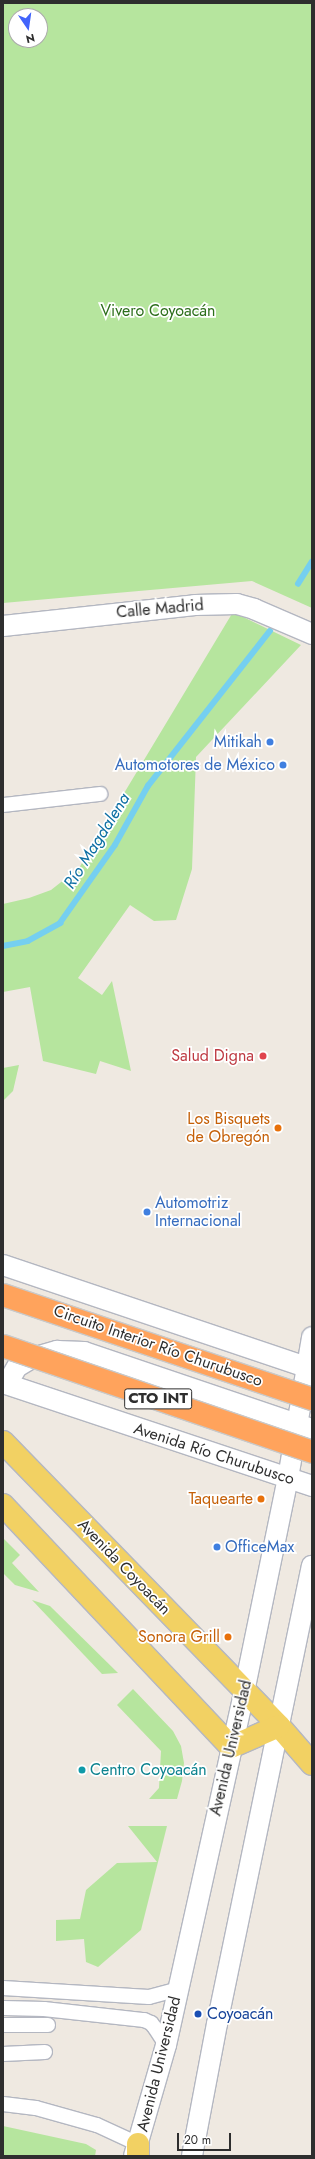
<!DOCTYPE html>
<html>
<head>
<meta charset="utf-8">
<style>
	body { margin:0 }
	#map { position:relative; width:315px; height:2159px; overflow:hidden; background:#efe9e1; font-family:Jost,sans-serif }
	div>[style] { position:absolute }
	.green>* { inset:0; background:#b6e59e }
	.stream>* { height:5.5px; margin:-2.75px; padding:0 2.75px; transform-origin:2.75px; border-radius:2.75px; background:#75cff0 }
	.roads { filter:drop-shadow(1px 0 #b4b7c1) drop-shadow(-1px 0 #b4b7c1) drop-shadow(0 1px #b4b7c1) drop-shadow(0 -1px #b4b7c1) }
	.street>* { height:14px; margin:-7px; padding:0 7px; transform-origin:7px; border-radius:7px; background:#fff }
	.secondary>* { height:20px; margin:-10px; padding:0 10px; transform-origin:10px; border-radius:10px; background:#fff }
	.primary>* { height:22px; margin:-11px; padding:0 11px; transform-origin:11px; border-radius:11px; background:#f2d163 }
	.bridges { filter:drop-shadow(1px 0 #c9c9c9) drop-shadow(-1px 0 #c9c9c9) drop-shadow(0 1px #c9c9c9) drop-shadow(0 -1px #c9c9c9) }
	.highway-bridge>* { height:22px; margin:-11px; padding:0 11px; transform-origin:11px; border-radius:11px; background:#ffa35c }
	.dots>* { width:11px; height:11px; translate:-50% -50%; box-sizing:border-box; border:2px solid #fff; border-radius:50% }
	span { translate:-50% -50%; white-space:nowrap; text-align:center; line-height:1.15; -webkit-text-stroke:3.5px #fff; paint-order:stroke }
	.shield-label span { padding:1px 3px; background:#fff; border:1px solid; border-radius:3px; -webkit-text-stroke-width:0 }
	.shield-label { font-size:15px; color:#2e2e2e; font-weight:700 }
	.park-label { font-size:16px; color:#2c6e1b }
	.street-label { font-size:16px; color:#2e2e2e }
	.shop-label { font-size:16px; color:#366cbe }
	.right { translate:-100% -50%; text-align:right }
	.left { translate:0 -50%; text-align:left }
	.health-label { font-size:16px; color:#be3a42 }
	.food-label { font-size:16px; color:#c56008 }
	.culture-label { font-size:16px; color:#0d838f }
	.transit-label { font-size:16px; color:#164399 }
	.water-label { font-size:17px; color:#0d6fa3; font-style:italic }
	.frame { position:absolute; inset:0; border:4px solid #2e2e2e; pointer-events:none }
	.north { position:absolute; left:8px; top:8px; width:40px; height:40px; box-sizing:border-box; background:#fff; border:1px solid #ababab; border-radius:50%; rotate:167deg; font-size:11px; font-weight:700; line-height:16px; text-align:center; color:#2e2e2e }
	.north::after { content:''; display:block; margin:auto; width:14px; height:18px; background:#4264fb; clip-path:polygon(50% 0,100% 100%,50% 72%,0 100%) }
	.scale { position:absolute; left:177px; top:2133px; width:54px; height:18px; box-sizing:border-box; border:2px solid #2e2e2e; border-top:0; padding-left:5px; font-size:12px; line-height:14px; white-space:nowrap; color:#2e2e2e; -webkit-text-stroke:3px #fff; paint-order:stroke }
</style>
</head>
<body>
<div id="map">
	<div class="green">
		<div style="clip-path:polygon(evenodd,3px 3px,312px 3px,312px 608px,252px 581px,3px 603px,3px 3px,16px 16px,40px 16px,40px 40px,16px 40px,16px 16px)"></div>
		<div style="clip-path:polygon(233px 612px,301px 645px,196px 757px,192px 869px,176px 920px,154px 921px,130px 905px,78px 978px,102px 995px,112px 981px,131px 1071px,100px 1061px,96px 1074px,43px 1061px,30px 987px,3px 992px,3px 904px,29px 898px,51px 890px,79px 868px)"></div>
		<div style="clip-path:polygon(19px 1065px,13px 1091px,3px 1101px,3px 1068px)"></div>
		<div style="clip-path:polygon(3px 1538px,20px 1555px,12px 1563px,39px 1592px,15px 1585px,3px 1573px)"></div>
		<div style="clip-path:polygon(32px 1600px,50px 1606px,118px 1673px,102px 1674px)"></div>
		<div style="clip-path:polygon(133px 1689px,173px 1731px,181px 1746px,184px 1763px,182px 1781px,177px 1799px,149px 1799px,159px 1788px,161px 1751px,117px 1705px)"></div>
		<div style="clip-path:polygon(128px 1826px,167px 1826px,141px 1930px,98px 1967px,86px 1962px,84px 1939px,56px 1941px,56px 1920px,80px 1919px,86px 1890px,117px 1863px,157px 1862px)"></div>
		<div style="clip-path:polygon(3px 2126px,86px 2144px,96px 2150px,95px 2156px,3px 2156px)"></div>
	</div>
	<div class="stream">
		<div style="left:298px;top:584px;width:26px;rotate:-58deg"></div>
		<div style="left:3px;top:946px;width:25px;rotate:-11deg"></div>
		<div style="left:28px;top:941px;width:37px;rotate:-29deg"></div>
		<div style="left:60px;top:923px;width:95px;rotate:-54.8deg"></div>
		<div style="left:115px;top:845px;width:68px;rotate:-60.8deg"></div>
		<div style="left:148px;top:786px;width:197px;rotate:-51.8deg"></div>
	</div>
	<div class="roads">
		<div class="street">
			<div style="left:3px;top:805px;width:98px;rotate:-6.5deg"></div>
			<div style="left:3px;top:1988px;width:146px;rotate:3.5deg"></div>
			<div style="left:149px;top:1997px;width:30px;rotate:-15deg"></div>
			<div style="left:3px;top:2008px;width:41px;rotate:1.4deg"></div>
			<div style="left:44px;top:2009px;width:101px;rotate:6.3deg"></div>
			<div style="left:144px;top:2020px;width:8px;rotate:23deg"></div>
			<div style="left:151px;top:2023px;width:6px;rotate:51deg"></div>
			<div style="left:155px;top:2028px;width:20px;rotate:57deg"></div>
			<div style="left:3px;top:2025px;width:45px"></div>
			<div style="left:3px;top:2054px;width:42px;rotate:-2.7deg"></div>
			<div style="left:3px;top:2104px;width:33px;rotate:7deg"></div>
			<div style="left:36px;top:2108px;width:63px;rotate:15.6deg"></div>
			<div style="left:97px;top:2125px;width:45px;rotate:24.9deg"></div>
		</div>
		<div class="secondary">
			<div style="left:3px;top:626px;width:193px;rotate:-6.2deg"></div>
			<div style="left:195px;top:605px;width:42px;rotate:-1.4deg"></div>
			<div style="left:237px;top:604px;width:18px;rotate:16deg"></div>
			<div style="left:254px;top:609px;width:63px;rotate:23.3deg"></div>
			<div style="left:3px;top:1265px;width:326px;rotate:18.6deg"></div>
			<div style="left:3px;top:1383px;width:326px;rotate:18.4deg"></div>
			<div style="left:7px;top:1384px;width:20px;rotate:-60deg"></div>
			<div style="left:17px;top:1367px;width:17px;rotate:-31deg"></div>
			<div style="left:32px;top:1358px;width:26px;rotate:-16deg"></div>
			<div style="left:57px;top:1351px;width:27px;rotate:2deg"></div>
			<div style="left:84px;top:1352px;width:241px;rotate:18.7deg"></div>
			<div style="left:134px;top:2156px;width:116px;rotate:-73.9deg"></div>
			<div style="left:166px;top:2045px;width:362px;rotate:-77.5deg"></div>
			<div style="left:244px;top:1692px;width:218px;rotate:-78.4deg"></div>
			<div style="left:288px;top:1478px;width:143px;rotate:-80.3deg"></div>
			<div style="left:192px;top:2156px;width:134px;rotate:-79.3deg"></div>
			<div style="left:217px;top:2024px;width:468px;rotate:-78.3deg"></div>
		</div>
		<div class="primary">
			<div style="left:3px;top:1442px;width:396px;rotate:45.8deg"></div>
			<div style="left:279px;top:1726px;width:50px;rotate:49deg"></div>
			<div style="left:3px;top:1505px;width:332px;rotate:46.7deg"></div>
			<div style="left:231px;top:1747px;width:52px;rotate:-23.6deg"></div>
			<div style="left:138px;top:2156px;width:12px;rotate:-90deg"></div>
		</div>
	</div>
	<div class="bridges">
		<div class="highway-bridge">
			<div style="left:3px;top:1295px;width:326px;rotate:18.6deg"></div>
			<div style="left:3px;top:1346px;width:327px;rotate:18.9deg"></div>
		</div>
	</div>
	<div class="dots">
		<div style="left:270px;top:742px;background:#3f7fe0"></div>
		<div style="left:283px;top:765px;background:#3f7fe0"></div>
		<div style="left:263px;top:1056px;background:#e0444e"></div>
		<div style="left:278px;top:1128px;background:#e8710a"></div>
		<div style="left:147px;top:1212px;background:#3f7fe0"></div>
		<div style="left:261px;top:1499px;background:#e8710a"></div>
		<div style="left:217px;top:1547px;background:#3f7fe0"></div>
		<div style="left:228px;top:1637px;background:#e8710a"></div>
		<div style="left:82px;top:1770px;background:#0f9aa8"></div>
		<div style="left:198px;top:2014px;background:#1a4fb4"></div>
	</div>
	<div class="shield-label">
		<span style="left:158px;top:1399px">CTO INT</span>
	</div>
	<div class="park-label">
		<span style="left:158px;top:311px">Vivero Coyoacán</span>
	</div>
	<div class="street-label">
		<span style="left:160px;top:609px;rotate:-5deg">Calle Madrid</span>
		<span style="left:158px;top:1346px;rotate:19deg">Circuito Interior Río Churubusco</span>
		<span style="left:214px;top:1454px;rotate:18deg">Avenida Río Churubusco</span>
		<span style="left:124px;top:1567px;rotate:46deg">Avenida Coyoacán</span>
		<span style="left:231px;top:1748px;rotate:-77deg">Avenida Universidad</span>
		<span style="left:159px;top:2064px;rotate:-76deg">Avenida Universidad</span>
	</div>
	<div class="shop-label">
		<span class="right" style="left:262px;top:742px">Mitikah</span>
		<span class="right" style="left:275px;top:765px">Automotores de México</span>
		<span class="left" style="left:155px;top:1212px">Automotriz<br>Internacional</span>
		<span class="left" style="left:225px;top:1547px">OfficeMax</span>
	</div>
	<div class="health-label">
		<span class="right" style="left:254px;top:1056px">Salud Digna</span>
	</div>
	<div class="food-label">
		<span class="right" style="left:270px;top:1128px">Los Bisquets<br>de Obregón</span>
		<span class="right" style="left:253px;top:1499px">Taquearte</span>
		<span class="right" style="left:220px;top:1637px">Sonora Grill</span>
	</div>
	<div class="culture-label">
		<span class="left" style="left:90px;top:1770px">Centro Coyoacán</span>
	</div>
	<div class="transit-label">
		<span class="left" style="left:207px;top:2014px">Coyoacán</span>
	</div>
	<div class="water-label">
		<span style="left:97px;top:841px;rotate:-58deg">Río Magdalena</span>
	</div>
	<div class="frame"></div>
	<div class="north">N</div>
	<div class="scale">20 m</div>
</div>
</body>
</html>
